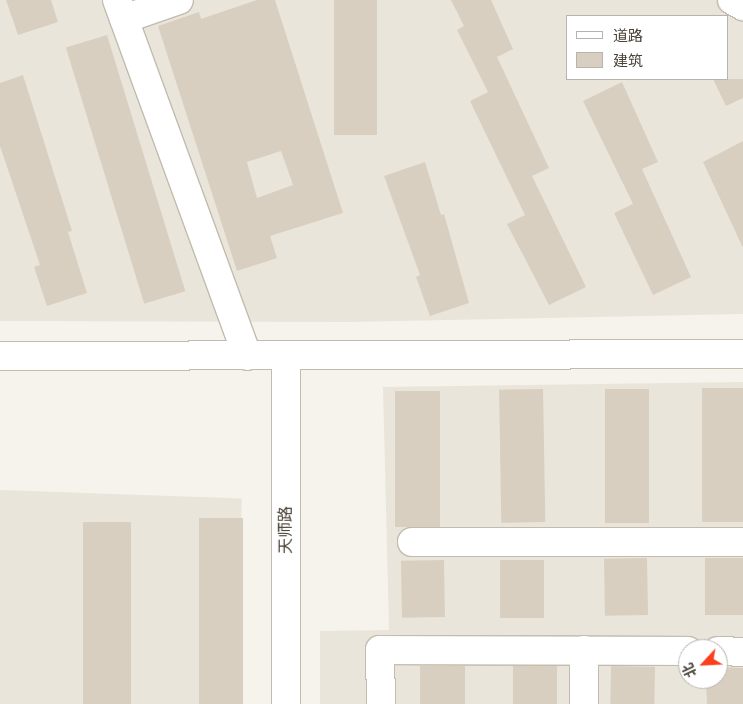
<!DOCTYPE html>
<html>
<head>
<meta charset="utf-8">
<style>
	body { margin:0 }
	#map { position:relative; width:743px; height:704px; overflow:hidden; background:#f6f3ec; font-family:"Fira Sans","Noto Sans SC",sans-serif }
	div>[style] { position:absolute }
	.residential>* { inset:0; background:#eae5da; transform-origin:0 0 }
	.building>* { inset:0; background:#d8cfc1; transform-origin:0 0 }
	.roads { filter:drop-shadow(1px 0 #c2bbae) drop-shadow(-1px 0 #c2bbae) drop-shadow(0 1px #c2bbae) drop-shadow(0 -1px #c2bbae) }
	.minor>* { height:28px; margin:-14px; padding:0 14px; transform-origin:14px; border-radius:14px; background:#fff }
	span { translate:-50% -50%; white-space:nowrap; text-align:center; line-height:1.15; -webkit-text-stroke:4px #fff; paint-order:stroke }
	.street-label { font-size:16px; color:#4b4439 }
	.legend { position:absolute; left:566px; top:15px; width:162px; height:65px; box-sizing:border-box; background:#fff; border:1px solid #b7b4b0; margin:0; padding:6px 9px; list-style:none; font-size:15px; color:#4b4439 }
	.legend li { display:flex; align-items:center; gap:10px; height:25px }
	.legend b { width:25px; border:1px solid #b7b4b0 }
	.north { position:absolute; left:678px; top:639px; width:50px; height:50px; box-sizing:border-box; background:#fff; border:1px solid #b7b4b0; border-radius:50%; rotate:245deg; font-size:14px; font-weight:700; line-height:20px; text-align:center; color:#4b4439 }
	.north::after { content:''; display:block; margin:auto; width:18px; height:22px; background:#fc3f1d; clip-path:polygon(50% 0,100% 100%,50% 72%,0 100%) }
</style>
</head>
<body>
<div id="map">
	<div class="residential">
		<div style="clip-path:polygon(evenodd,0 0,743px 0,743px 314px,350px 322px,0 321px,0 0,567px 16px,727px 16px,727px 79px,567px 79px,567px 16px)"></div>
		<div style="clip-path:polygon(evenodd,743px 382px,743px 704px,320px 704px,320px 631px,389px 630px,383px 387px,743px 382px,688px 649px,718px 649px,718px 679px,688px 679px,688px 649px)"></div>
		<div style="left:0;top:490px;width:242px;height:214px;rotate:2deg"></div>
	</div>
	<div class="building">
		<div style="clip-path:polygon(6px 0,51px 0,58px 22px,18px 35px)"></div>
		<div style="clip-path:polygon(evenodd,257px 0,275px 0,343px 213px,270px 236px,277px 258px,237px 271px,158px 26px,199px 12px,201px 19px,257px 0,281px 151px,293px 185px,257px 198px,247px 162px,281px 151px)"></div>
		<div style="left:334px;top:0;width:43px;height:135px"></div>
		<div style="clip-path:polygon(451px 0,491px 0,513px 49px,497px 57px,549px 168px,532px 176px,586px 287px,549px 305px,507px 224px,525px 215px,470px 101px,488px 92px,457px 30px,464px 26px)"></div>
		<div style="left:107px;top:35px;width:268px;height:43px;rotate:73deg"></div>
		<div style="clip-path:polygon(23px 75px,72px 231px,68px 232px,87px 293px,47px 306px,34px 267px,40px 265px,0 146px,0 83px)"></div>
		<div style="clip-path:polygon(713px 79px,743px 79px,743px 98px,726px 106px)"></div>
		<div style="clip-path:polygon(622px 82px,658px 162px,642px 169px,691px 277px,653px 295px,614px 213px,633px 204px,583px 101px)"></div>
		<div style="clip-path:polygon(743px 141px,743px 248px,703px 162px)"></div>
		<div style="clip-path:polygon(425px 162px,441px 215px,444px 214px,469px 303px,430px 316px,416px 277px,420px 275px,384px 176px)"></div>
		<div style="left:702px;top:388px;width:41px;height:134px"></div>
		<div style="left:543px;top:389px;width:133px;height:44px;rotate:89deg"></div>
		<div style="left:605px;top:389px;width:44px;height:134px"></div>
		<div style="left:395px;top:391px;width:45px;height:136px"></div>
		<div style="left:243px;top:518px;width:186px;height:44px;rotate:90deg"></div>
		<div style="left:83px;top:522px;width:48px;height:182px"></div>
		<div style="left:647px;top:558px;width:57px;height:43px;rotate:89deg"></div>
		<div style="left:705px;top:558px;width:38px;height:57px"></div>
		<div style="left:444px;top:560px;width:57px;height:43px;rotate:89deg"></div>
		<div style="left:500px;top:560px;width:44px;height:58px"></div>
		<div style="left:420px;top:666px;width:45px;height:38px"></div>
		<div style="left:513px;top:666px;width:44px;height:38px"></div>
		<div style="left:611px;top:666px;width:44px;height:38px;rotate:1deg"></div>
		<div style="clip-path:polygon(718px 667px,743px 668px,743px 704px,707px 704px,706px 679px,718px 679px)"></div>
	</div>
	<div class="roads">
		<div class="minor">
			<div style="left:117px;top:0;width:379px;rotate:69.9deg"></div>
			<div style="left:732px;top:0;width:13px;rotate:29deg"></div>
			<div style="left:124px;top:19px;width:58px;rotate:-19.1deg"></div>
			<div style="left:0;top:356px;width:743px;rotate:-0.15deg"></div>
			<div style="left:286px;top:356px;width:348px;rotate:90deg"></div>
			<div style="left:412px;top:542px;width:331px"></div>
			<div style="left:584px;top:650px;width:54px;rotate:90deg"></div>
			<div style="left:718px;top:651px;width:25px;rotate:2deg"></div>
			<div style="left:381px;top:704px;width:54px;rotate:-91.1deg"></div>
			<div style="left:380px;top:650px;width:308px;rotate:0.2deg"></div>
		</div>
	</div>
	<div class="street-label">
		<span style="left:286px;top:530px;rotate:-90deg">天师路</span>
	</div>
	<ul class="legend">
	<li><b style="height:6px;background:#fff"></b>道路</li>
	<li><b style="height:14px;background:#d8cfc1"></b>建筑</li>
	</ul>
	<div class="north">北</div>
</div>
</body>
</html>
